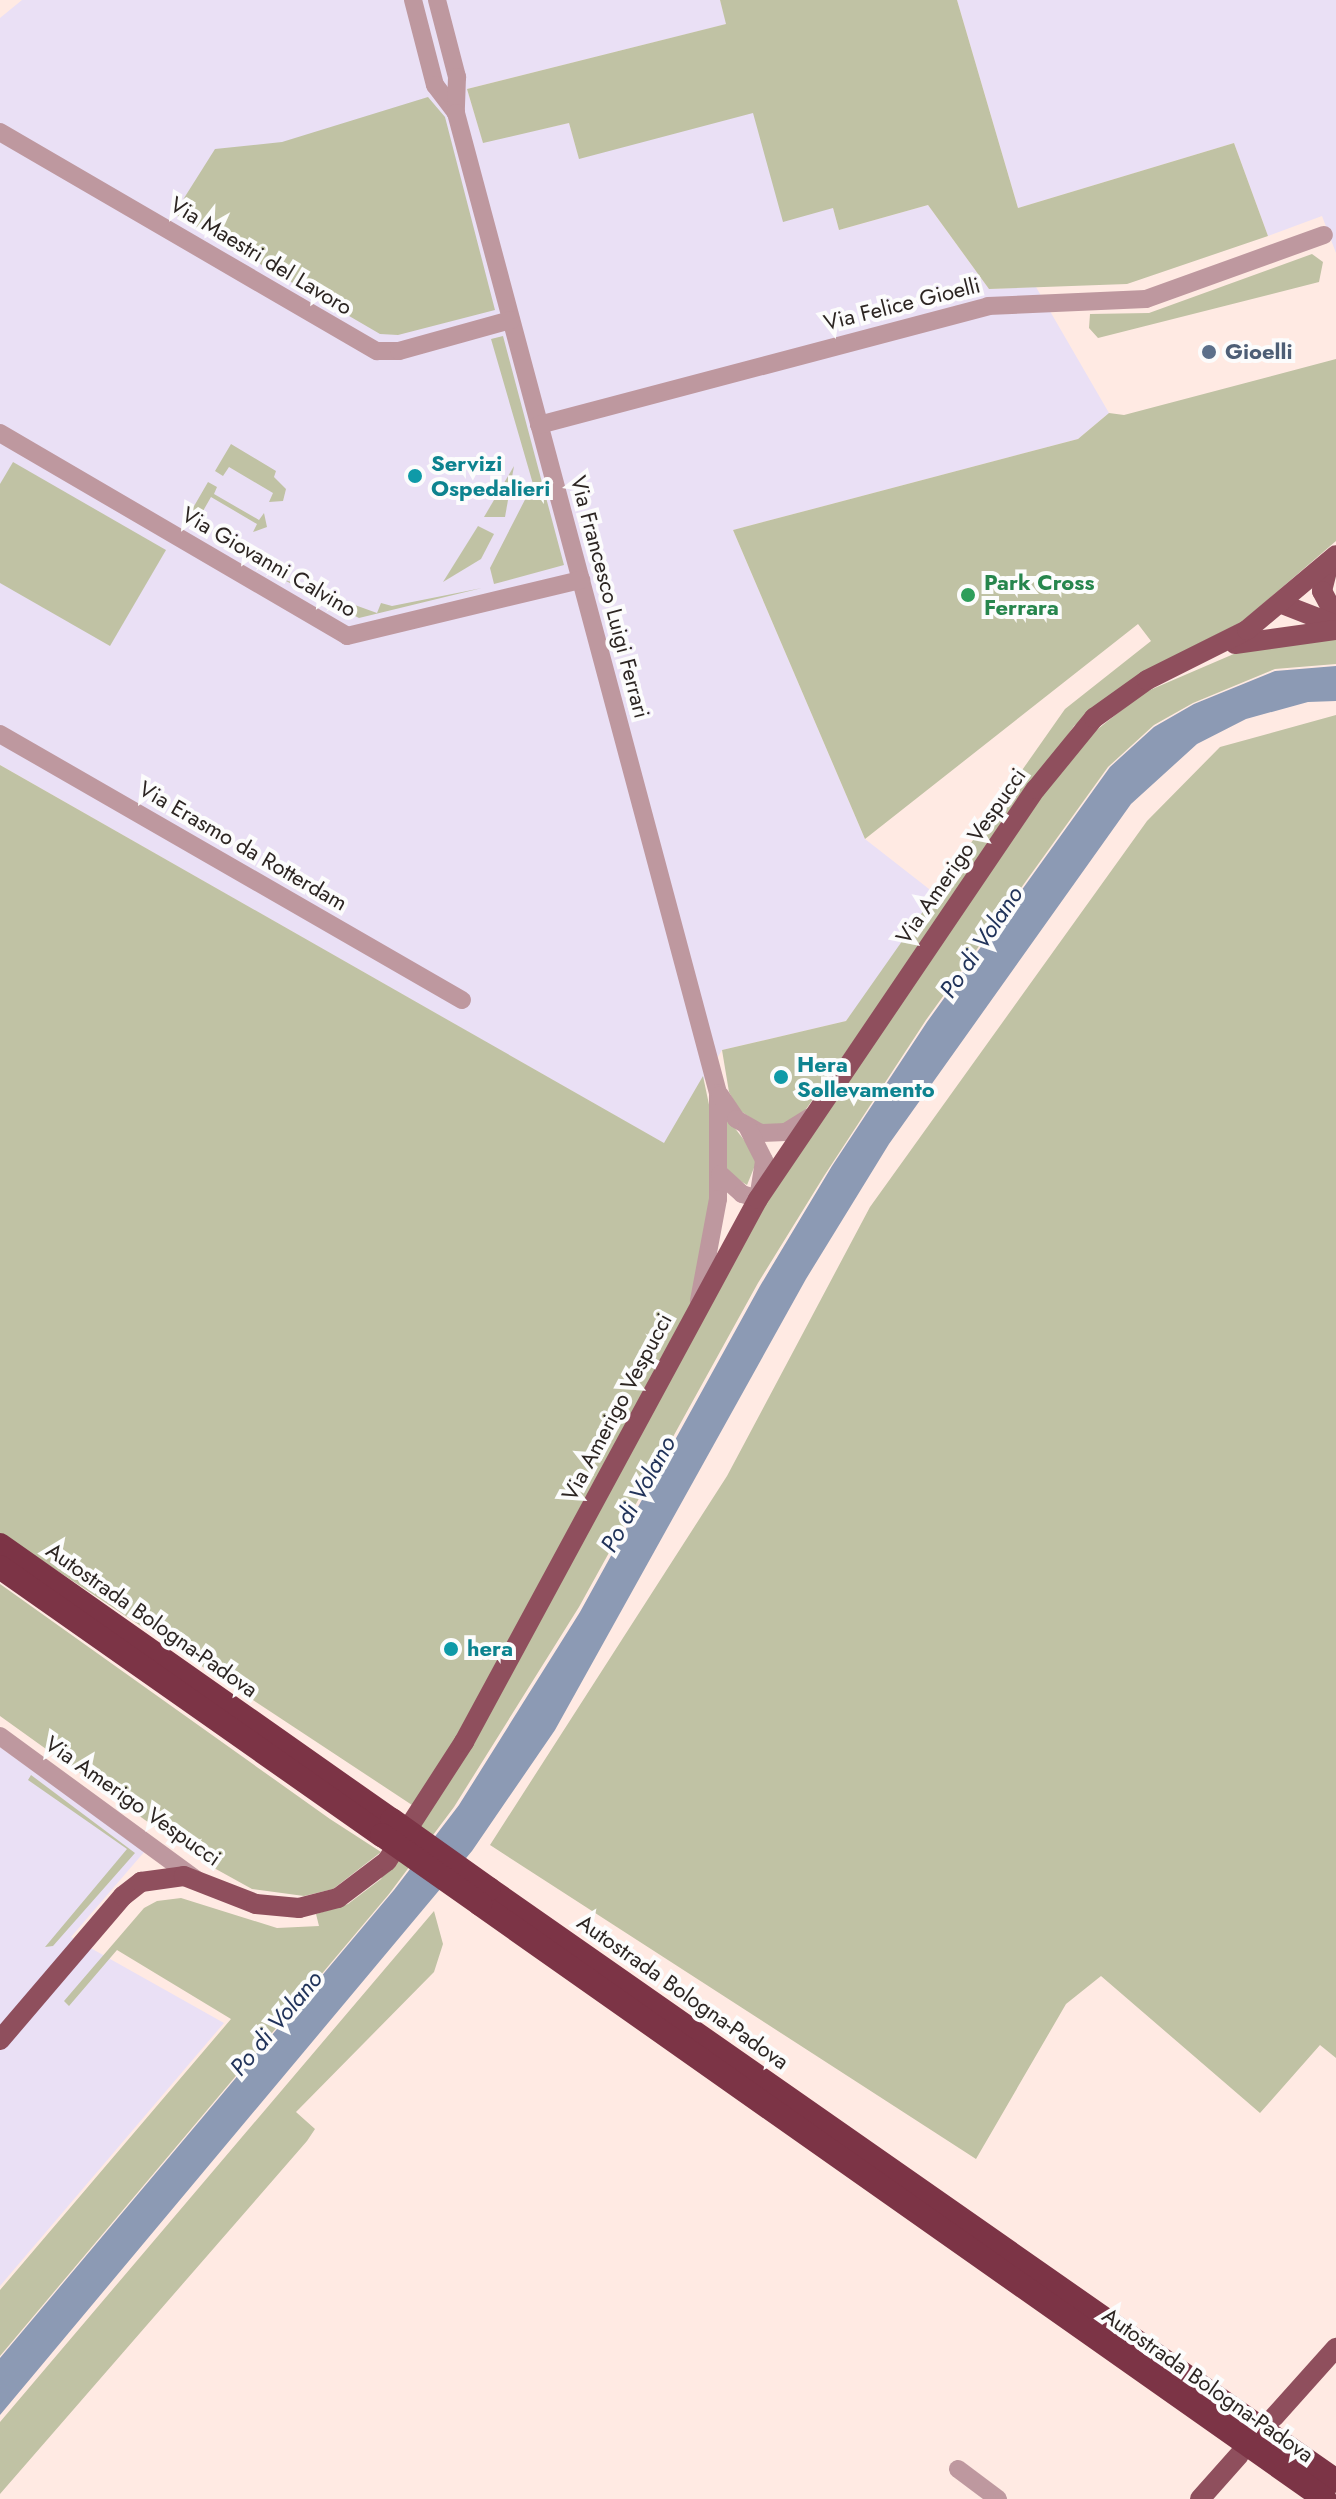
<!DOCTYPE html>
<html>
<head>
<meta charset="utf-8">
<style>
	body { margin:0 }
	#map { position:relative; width:1336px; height:2499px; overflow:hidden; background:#ffeae3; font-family:Jost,sans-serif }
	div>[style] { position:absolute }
	.industrial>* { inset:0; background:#eae0f5 }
	.green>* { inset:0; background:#c0c2a4 }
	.water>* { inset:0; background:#8c9ab4 }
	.minor>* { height:18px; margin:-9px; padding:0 9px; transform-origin:9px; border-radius:9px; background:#be989f }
	.major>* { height:20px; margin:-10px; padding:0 10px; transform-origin:10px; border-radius:10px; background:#8f4f5d }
	.highway>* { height:24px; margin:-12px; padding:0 12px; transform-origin:12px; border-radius:12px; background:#7c3446 }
	.highway-bridge>* { height:24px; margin:-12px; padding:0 12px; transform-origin:12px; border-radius:12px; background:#7c3446 }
	.dots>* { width:22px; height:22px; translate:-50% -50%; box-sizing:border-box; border:4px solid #fcfcfc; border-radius:50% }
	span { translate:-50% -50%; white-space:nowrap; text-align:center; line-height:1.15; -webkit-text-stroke:8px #fcfcfc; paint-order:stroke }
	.street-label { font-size:22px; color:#2c2522 }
	.service-label { font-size:22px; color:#4e5e75; font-weight:700 }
	.left { translate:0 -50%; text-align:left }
	.culture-label { font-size:22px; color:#0d838f; font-weight:700 }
	.leisure-label { font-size:22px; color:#27864d; font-weight:700 }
	.water-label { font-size:24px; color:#21335a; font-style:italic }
</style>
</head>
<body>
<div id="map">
	<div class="industrial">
		<div style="clip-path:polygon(22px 0,720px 0,727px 24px,467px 89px,483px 142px,569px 123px,579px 158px,753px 112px,833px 208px,839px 230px,928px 205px,989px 289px,1036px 287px,1109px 413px,1078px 439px,733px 530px,865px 839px,938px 896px,846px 1021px,722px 1050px,665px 1144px,0 765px,0 18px)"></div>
		<div style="clip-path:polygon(957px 0,1336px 0,1336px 253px,1322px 216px,1268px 236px,1234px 143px,1018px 208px)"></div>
		<div style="clip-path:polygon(0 1747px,145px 1851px,71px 1937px,224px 2023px,0 2286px)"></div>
	</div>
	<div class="green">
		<div style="clip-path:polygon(720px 0,957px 0,1018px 208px,1234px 143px,1268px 236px,1127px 284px,989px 289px,928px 205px,839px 230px,833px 208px,783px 222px,753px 113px,579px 159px,569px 123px,483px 143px,467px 89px,726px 24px)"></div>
		<div style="clip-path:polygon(428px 97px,445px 117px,495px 310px,398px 335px,380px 334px,174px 214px,215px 149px,282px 142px)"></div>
		<div style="clip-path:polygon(1312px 254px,1323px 262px,1319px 282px,1098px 338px,1089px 328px,1090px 314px,1149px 313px)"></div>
		<div style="clip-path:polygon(503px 336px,564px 565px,494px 584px,490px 568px,533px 484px,491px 339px)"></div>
		<div style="clip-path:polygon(1336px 359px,1336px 541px,1243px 621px,1163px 662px,1074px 726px,804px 1112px,790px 1125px,763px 1126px,739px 1110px,729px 1092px,722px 1050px,846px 1021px,1065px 709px,1151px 641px,1138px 624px,865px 839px,733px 530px,1078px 439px,1109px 413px,1124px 415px)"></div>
		<div style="clip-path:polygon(231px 444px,276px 471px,274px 477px,286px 489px,283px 501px,269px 502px,273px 493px,229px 467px,223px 476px,215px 471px)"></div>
		<div style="clip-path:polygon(13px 462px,166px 550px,110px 646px,0 583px,0 484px)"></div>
		<div style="clip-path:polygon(514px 466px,505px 517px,484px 517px)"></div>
		<div style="clip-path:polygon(208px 482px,217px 487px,214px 494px,259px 520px,264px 513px,267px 527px,253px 532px,257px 524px,211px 497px,195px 525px,186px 520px)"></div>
		<div style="clip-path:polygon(478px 526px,494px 534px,481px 559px,443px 582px)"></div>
		<div style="clip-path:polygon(280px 578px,377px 613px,381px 603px,392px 606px,482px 588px,359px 618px)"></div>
		<div style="clip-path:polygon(1336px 636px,1336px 664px,1275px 669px,1193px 703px,1154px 725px,1108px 767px,926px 1020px,824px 1176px,758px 1283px,579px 1607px,454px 1807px,389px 1894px,0 2356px,0 2290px,231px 2019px,117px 1950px,69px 2006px,64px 2001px,144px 1908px,157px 1901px,181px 1898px,277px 1928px,319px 1926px,316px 1914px,348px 1904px,381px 1879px,761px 1211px,1052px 781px,1094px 732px,1143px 693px,1243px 650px)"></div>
		<div style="clip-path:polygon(1336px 715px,1336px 2058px,1320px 2045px,1260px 2113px,1101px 1976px,1066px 2004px,976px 2159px,490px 1845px,727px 1476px,870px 1207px,1147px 821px,1220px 747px)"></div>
		<div style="clip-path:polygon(0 765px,664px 1143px,703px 1076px,712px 1119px,712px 1208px,692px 1302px,450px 1749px,412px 1805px,0 1533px)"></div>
		<div style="clip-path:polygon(727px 1118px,758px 1158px,747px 1185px,729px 1174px,726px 1166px)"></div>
		<div style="clip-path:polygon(0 1584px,330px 1819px,381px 1852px,333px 1889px,304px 1896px,252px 1889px,205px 1863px,0 1716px)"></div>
		<div style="clip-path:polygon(31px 1775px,135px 1853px,53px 1946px,45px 1947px,127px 1849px,28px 1780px)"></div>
		<div style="clip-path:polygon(434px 1911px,443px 1944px,434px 1972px,296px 2112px,315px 2129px,307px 2141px,0 2494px,0 2422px)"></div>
	</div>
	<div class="water">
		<div style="clip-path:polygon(1336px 666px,1336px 701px,1308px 702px,1246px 719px,1197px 744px,1131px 804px,889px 1144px,806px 1279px,555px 1730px,472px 1851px,0 2415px,0 2358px,394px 1890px,459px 1805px,580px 1612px,760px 1286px,832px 1166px,927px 1022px,1110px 767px,1154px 727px,1194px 704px,1275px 671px)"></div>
	</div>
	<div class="minor">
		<div style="left:413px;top:0;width:88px;rotate:75.5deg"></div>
		<div style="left:435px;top:85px;width:35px;rotate:53deg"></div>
		<div style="left:437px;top:0;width:80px;rotate:75.4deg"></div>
		<div style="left:457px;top:77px;width:36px;rotate:92deg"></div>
		<div style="left:456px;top:113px;width:1014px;rotate:75.03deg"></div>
		<div style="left:718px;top:1093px;width:106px;rotate:90deg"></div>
		<div style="left:718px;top:1199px;width:104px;rotate:100.6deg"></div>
		<div style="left:0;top:132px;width:436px;rotate:30.2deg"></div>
		<div style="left:377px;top:351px;width:22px"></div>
		<div style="left:399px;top:351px;width:116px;rotate:-15.5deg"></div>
		<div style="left:539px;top:425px;width:465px;rotate:-14.8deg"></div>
		<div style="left:988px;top:306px;width:158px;rotate:-2.5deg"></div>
		<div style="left:1146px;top:299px;width:189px;rotate:-19.8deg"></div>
		<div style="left:0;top:433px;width:402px;rotate:30.3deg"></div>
		<div style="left:347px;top:636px;width:241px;rotate:-13.5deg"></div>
		<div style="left:0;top:734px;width:533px;rotate:29.93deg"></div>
		<div style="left:720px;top:1095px;width:29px;rotate:56deg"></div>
		<div style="left:736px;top:1119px;width:28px;rotate:30deg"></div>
		<div style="left:760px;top:1133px;width:26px;rotate:-2deg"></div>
		<div style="left:786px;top:1132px;width:28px;rotate:-32deg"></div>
		<div style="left:720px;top:1174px;width:30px;rotate:42deg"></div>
		<div style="left:742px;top:1194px;width:17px;rotate:17deg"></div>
		<div style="left:758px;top:1199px;width:39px;rotate:-81deg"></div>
		<div style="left:764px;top:1160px;width:37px;rotate:-117deg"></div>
		<div style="left:0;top:1736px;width:244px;rotate:36.2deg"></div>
		<div style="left:958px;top:2469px;width:50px;rotate:36.9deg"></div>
	</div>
	<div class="major">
		<div style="left:1329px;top:563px;width:29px;rotate:104deg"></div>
		<div style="left:1322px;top:591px;width:30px;rotate:62deg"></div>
		<div style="left:1282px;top:604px;width:58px;rotate:21.3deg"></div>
		<div style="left:1235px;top:644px;width:102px;rotate:-7.9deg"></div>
		<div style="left:0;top:2040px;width:189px;rotate:-49.5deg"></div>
		<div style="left:123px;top:1896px;width:23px;rotate:-38deg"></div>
		<div style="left:141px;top:1882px;width:43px;rotate:-7.9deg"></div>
		<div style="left:184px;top:1876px;width:77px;rotate:21.3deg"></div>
		<div style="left:256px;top:1904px;width:43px;rotate:5.3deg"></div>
		<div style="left:299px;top:1908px;width:40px;rotate:-14.4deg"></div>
		<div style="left:338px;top:1898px;width:61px;rotate:-37.1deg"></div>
		<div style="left:387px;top:1861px;width:142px;rotate:-57.1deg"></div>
		<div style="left:464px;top:1742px;width:617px;rotate:-61.57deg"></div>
		<div style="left:758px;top:1199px;width:495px;rotate:-55.9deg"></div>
		<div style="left:1036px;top:789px;width:92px;rotate:-50.8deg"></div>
		<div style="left:1094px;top:718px;width:65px;rotate:-35.6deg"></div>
		<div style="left:1147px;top:680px;width:112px;rotate:-26.6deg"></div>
		<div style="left:1247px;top:630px;width:116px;rotate:-40.1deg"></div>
		<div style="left:1274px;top:2417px;width:93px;rotate:-48.1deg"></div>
		<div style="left:1200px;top:2499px;width:59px;rotate:-48.4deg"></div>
	</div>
	<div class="highway">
		<div style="left:0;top:1545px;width:479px;rotate:35.1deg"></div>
		<div style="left:0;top:1567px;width:467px;rotate:35.1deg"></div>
		<div style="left:489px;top:1889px;width:1033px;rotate:34.95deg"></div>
		<div style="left:480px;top:1904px;width:1033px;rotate:35.15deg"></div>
	</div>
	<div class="highway-bridge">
		<div style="left:392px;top:1820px;width:119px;rotate:35.4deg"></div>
		<div style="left:382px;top:1835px;width:120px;rotate:35.1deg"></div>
	</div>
	<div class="dots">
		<div style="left:1209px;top:352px;background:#5c6f8a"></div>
		<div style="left:415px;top:476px;background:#0f9aa8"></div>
		<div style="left:968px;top:595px;background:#2e9e5b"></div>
		<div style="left:781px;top:1077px;background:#0f9aa8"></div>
		<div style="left:451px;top:1649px;background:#0f9aa8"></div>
	</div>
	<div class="street-label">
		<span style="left:261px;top:256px;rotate:31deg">Via Maestri del Lavoro</span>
		<span style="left:902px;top:304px;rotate:-14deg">Via Felice Gioelli</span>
		<span style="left:269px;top:562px;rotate:30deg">Via Giovanni Calvino</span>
		<span style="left:610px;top:597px;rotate:75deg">Via Francesco Luigi Ferrari</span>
		<span style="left:243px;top:846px;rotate:30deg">Via Erasmo da Rotterdam</span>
		<span style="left:961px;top:856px;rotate:-55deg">Via Amerigo Vespucci</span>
		<span style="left:617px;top:1407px;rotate:-62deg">Via Amerigo Vespucci</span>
		<span style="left:152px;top:1620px;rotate:35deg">Autostrada Bologna-Padova</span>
		<span style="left:133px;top:1801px;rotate:35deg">Via Amerigo Vespucci</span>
		<span style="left:683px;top:1992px;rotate:35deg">Autostrada Bologna-Padova</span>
		<span style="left:1208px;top:2385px;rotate:35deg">Autostrada Bologna-Padova</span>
	</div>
	<div class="service-label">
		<span class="left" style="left:1225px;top:352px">Gioelli</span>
	</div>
	<div class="culture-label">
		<span class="left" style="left:431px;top:476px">Servizi<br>Ospedalieri</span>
		<span class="left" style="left:797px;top:1077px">Hera<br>Sollevamento</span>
		<span class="left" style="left:467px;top:1649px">hera</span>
	</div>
	<div class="leisure-label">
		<span class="left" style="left:984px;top:595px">Park Cross<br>Ferrara</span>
	</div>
	<div class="water-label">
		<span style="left:981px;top:942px;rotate:-56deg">Po di Volano</span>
		<span style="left:638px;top:1494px;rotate:-61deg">Po di Volano</span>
		<span style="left:276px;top:2023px;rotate:-50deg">Po di Volano</span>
	</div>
</div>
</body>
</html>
